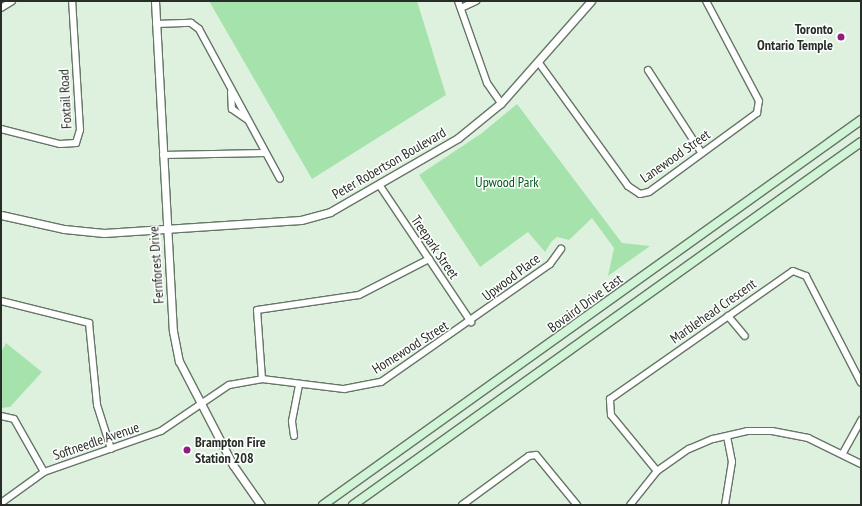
<!DOCTYPE html>
<html>
<head>
<meta charset="utf-8">
<style>
	body { margin:0 }
	#map { position:relative; width:862px; height:506px; overflow:hidden; background:#def1df; font-family:"PT Sans Narrow",sans-serif }
	div>[style] { position:absolute }
	.green>* { inset:0; background:#a6e3ac }
	.roads { filter:drop-shadow(1px 0 #657666) drop-shadow(-1px 0 #657666) drop-shadow(0 1px #657666) drop-shadow(0 -1px #657666) }
	.minor>* { height:6px; margin:-3px; padding:0 3px; transform-origin:3px; border-radius:3px; background:#fff }
	.tertiary>* { height:7px; margin:-3.5px; padding:0 3.5px; transform-origin:3.5px; border-radius:3.5px; background:#fff }
	.secondary>* { height:8px; margin:-4px; padding:0 4px; transform-origin:4px; border-radius:4px; background:#d2f4d7 }
	.dots>* { width:11px; height:11px; translate:-50% -50%; box-sizing:border-box; border:2px solid #fff; border-radius:50% }
	span { translate:-50% -50%; white-space:nowrap; text-align:center; line-height:1.15; -webkit-text-stroke:3px #fff; paint-order:stroke }
	.poi-label { font-size:14px; color:#272e27; font-weight:700 }
	.right { translate:-100% -50%; text-align:right }
	.left { translate:0 -50%; text-align:left }
	.street-label { font-size:14px; color:#272e27 }
	.park-label { font-size:14px; color:#00571c }
	.frame { position:absolute; inset:0; border:2px solid #272e27; pointer-events:none }
</style>
</head>
<body>
<div id="map">
	<div class="green">
		<div style="clip-path:polygon(209px 1px,417px 1px,446px 95px,312px 179px)"></div>
		<div style="clip-path:polygon(517px 104px,622px 243px,650px 246px,608px 276px,614px 248px,592px 218px,569px 240px,557px 237px,552px 241px,545px 252px,528px 232px,480px 267px,419px 175px,482px 133px)"></div>
		<div style="clip-path:polygon(6px 343px,42px 372px,10px 407px,1px 408px,1px 352px)"></div>
	</div>
	<div class="roads">
		<div class="minor">
			<div style="left:458px;top:1px;width:87px;rotate:70.5deg"></div>
			<div style="left:487px;top:83px;width:24px;rotate:55deg"></div>
			<div style="left:1px;top:8px;width:13px;rotate:-32deg"></div>
			<div style="left:461px;top:8px;width:17px;rotate:-25deg"></div>
			<div style="left:156px;top:24px;width:35px;rotate:-2deg"></div>
			<div style="left:191px;top:23px;width:10px;rotate:37deg"></div>
			<div style="left:199px;top:29px;width:170px;rotate:61.6deg"></div>
			<div style="left:539px;top:63px;width:152px;rotate:54.1deg"></div>
			<div style="left:628px;top:186px;width:14px;rotate:34deg"></div>
			<div style="left:640px;top:194px;width:9px;rotate:-13deg"></div>
			<div style="left:649px;top:192px;width:134px;rotate:-36.2deg"></div>
			<div style="left:757px;top:113px;width:12px;rotate:-81deg"></div>
			<div style="left:759px;top:101px;width:113px;rotate:-117.9deg"></div>
			<div style="left:648px;top:70px;width:98px;rotate:57.1deg"></div>
			<div style="left:231px;top:92px;width:17px;rotate:87deg"></div>
			<div style="left:232px;top:109px;width:19px;rotate:35deg"></div>
			<div style="left:1px;top:129px;width:61px;rotate:14.3deg"></div>
			<div style="left:60px;top:144px;width:16px;rotate:-4deg"></div>
			<div style="left:76px;top:143px;width:14px;rotate:-73deg"></div>
			<div style="left:80px;top:130px;width:129px;rotate:-93.5deg"></div>
			<div style="left:163px;top:155px;width:102px;rotate:-1.1deg"></div>
			<div style="left:380px;top:186px;width:164px;rotate:56.2deg"></div>
			<div style="left:1px;top:301px;width:91px;rotate:14deg"></div>
			<div style="left:89px;top:323px;width:82px;rotate:84.4deg"></div>
			<div style="left:97px;top:405px;width:46px;rotate:72.3deg"></div>
			<div style="left:728px;top:316px;width:26px;rotate:50deg"></div>
			<div style="left:262px;top:379px;width:69px;rotate:-94.1deg"></div>
			<div style="left:257px;top:310px;width:103px;rotate:-8.4deg"></div>
			<div style="left:359px;top:295px;width:79px;rotate:-27.2deg"></div>
			<div style="left:1px;top:416px;width:13px;rotate:13deg"></div>
			<div style="left:14px;top:419px;width:61px;rotate:60.5deg"></div>
			<div style="left:294px;top:436px;width:15px;rotate:-98deg"></div>
			<div style="left:292px;top:421px;width:38px;rotate:-79deg"></div>
			<div style="left:843px;top:453px;width:38px;rotate:-61deg"></div>
			<div style="left:657px;top:471px;width:72px;rotate:-129.4deg"></div>
			<div style="left:611px;top:415px;width:16px;rotate:-94deg"></div>
			<div style="left:610px;top:399px;width:223px;rotate:-35deg"></div>
			<div style="left:793px;top:271px;width:14px;rotate:21deg"></div>
			<div style="left:806px;top:276px;width:120px;rotate:62.8deg"></div>
			<div style="left:1px;top:503px;width:53px;rotate:-35.8deg"></div>
			<div style="left:44px;top:472px;width:124px;rotate:-19.3deg"></div>
			<div style="left:161px;top:431px;width:82px;rotate:-34.1deg"></div>
			<div style="left:229px;top:385px;width:34px;rotate:-10deg"></div>
			<div style="left:262px;top:379px;width:83px;rotate:7deg"></div>
			<div style="left:344px;top:389px;width:38px;rotate:-11deg"></div>
			<div style="left:381px;top:382px;width:206px;rotate:-34.9deg"></div>
			<div style="left:550px;top:264px;width:19px;rotate:-54deg"></div>
			<div style="left:462px;top:505px;width:83px;rotate:-36.2deg"></div>
			<div style="left:529px;top:456px;width:7px;rotate:-8deg"></div>
			<div style="left:536px;top:455px;width:65px;rotate:50.6deg"></div>
			<div style="left:630px;top:505px;width:43px;rotate:-51.5deg"></div>
			<div style="left:657px;top:471px;width:39px;rotate:-35deg"></div>
			<div style="left:689px;top:449px;width:26px;rotate:-23deg"></div>
			<div style="left:713px;top:439px;width:35px;rotate:-13deg"></div>
			<div style="left:747px;top:431px;width:25px"></div>
			<div style="left:772px;top:431px;width:37px;rotate:11deg"></div>
			<div style="left:808px;top:438px;width:59px;rotate:26.1deg"></div>
			<div style="left:725px;top:505px;width:44px;rotate:-80.8deg"></div>
			<div style="left:732px;top:462px;width:26px;rotate:-101deg"></div>
		</div>
		<div class="tertiary">
			<div style="left:155px;top:1px;width:330px;rotate:86.9deg"></div>
			<div style="left:173px;top:331px;width:31px;rotate:79deg"></div>
			<div style="left:179px;top:361px;width:117px;rotate:62.6deg"></div>
			<div style="left:233px;top:465px;width:49px;rotate:55deg"></div>
			<div style="left:1px;top:215px;width:65px;rotate:12.5deg"></div>
			<div style="left:64px;top:229px;width:40px;rotate:5.7deg"></div>
			<div style="left:104px;top:233px;width:197px;rotate:-3.8deg"></div>
			<div style="left:301px;top:220px;width:30px;rotate:-15deg"></div>
			<div style="left:330px;top:212px;width:148px;rotate:-30deg"></div>
			<div style="left:458px;top:138px;width:55px;rotate:-39.1deg"></div>
			<div style="left:501px;top:103px;width:136px;rotate:-48.6deg"></div>
		</div>
		<div class="secondary">
			<div style="left:323px;top:505px;width:662px;rotate:-35.59deg"></div>
			<div style="left:353px;top:505px;width:624px;rotate:-35.55deg"></div>
		</div>
	</div>
	<div class="dots">
		<div style="left:841px;top:37px;background:#901d7d"></div>
		<div style="left:187px;top:450px;background:#901d7d"></div>
	</div>
	<div class="poi-label">
		<span class="right" style="left:833px;top:37px">Toronto<br>Ontario Temple</span>
		<span class="left" style="left:195px;top:450px">Brampton Fire<br>Station 208</span>
	</div>
	<div class="street-label">
		<span style="left:65px;top:99px;rotate:-93deg">Foxtail Road</span>
		<span style="left:675px;top:156px;rotate:-35deg">Lanewood Street</span>
		<span style="left:389px;top:163px;rotate:-30deg">Peter Robertson Boulevard</span>
		<span style="left:435px;top:247px;rotate:56deg">Treepark Street</span>
		<span style="left:156px;top:265px;rotate:-94deg">Fernforest Drive</span>
		<span style="left:511px;top:277px;rotate:-37deg">Upwood Place</span>
		<span style="left:585px;top:303px;rotate:-36deg">Bovaird Drive East</span>
		<span style="left:713px;top:311px;rotate:-35deg">Marblehead Crescent</span>
		<span style="left:410px;top:347px;rotate:-32deg">Homewood Street</span>
		<span style="left:96px;top:441px;rotate:-19deg">Softneedle Avenue</span>
	</div>
	<div class="park-label">
		<span style="left:507px;top:182px">Upwood Park</span>
	</div>
	<div class="frame"></div>
</div>
</body>
</html>
